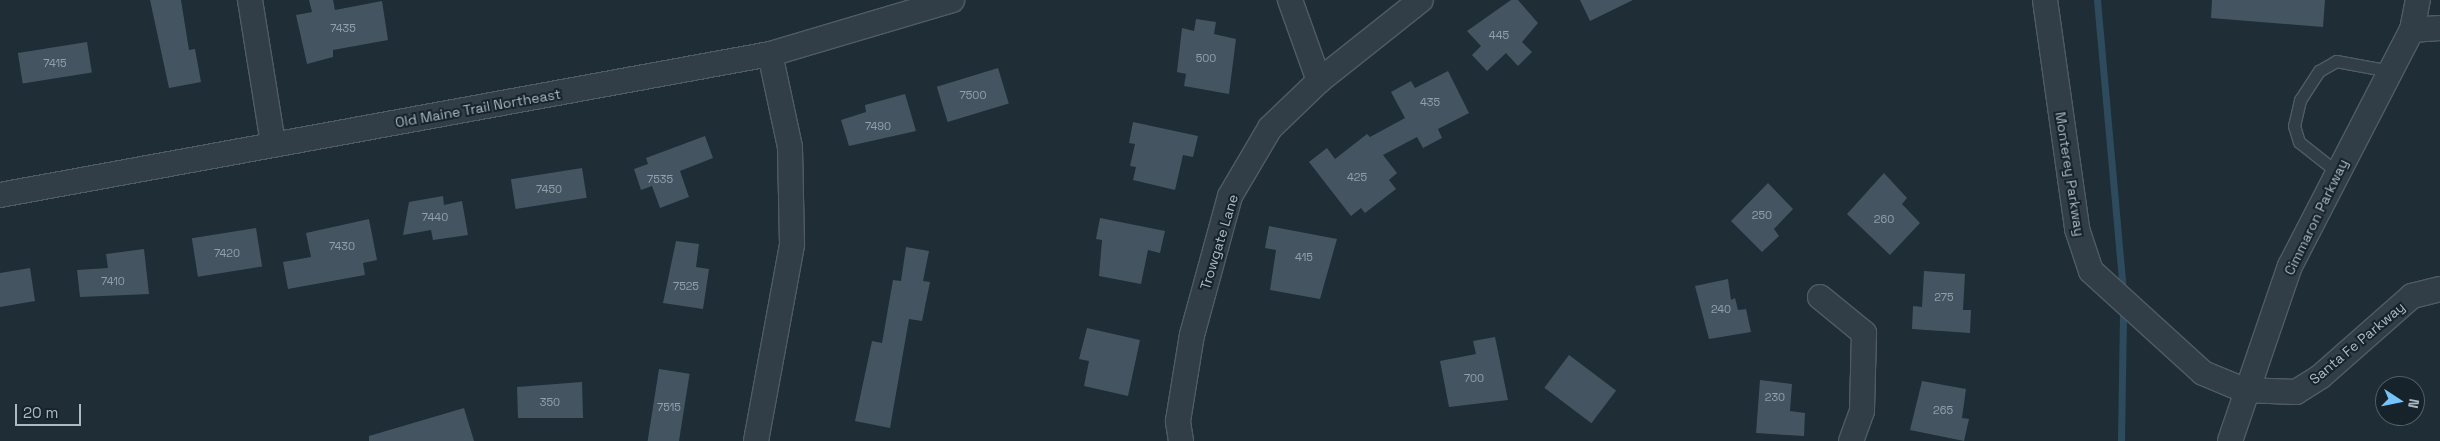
<!DOCTYPE html>
<html>
<head>
<meta charset="utf-8">
<style>
	body { margin:0 }
	#map { position:relative; width:2440px; height:441px; overflow:hidden; background:#1e2d36; font-family:"Space Grotesk",sans-serif }
	div>[style] { position:absolute }
	.stream>* { height:7px; margin:-3.5px; padding:0 3.5px; transform-origin:3.5px; border-radius:3.5px; background:#2e4b5d }
	.building>* { inset:0; background:#445561; transform-origin:0 0 }
	.roads { filter:drop-shadow(1px 0 #4f5c65) drop-shadow(-1px 0 #4f5c65) drop-shadow(0 1px #4f5c65) drop-shadow(0 -1px #4f5c65) }
	.lane>* { height:11px; margin:-5.5px; padding:0 5.5px; transform-origin:5.5px; border-radius:5.5px; background:#313e47 }
	.street>* { height:24px; margin:-12px; padding:0 12px; transform-origin:12px; border-radius:12px; background:#313e47 }
	span { translate:-50% -50%; white-space:nowrap; text-align:center; line-height:1.15; -webkit-text-stroke:4px #17232b; paint-order:stroke }
	.number-label { font-size:11px; color:#91a1ab }
	.number-label span { -webkit-text-stroke-width:0 }
	.street-label { font-size:14px; color:#abbac4 }
	.north { position:absolute; left:2375px; top:376px; width:50px; height:50px; box-sizing:border-box; background:#17232b; border:1px solid #525f68; border-radius:50%; rotate:101deg; font-size:14px; font-weight:700; line-height:20px; text-align:center; color:#abbac4 }
	.north::after { content:''; display:block; margin:auto; width:18px; height:22px; background:#77c4fd; clip-path:polygon(50% 0,100% 100%,50% 72%,0 100%) }
	.scale { position:absolute; left:15px; top:404px; width:66px; height:22px; box-sizing:border-box; border:2px solid #abbac4; border-top:0; padding-left:6px; font-size:15px; line-height:18px; white-space:nowrap; color:#abbac4; -webkit-text-stroke:4px #17232b; paint-order:stroke }
</style>
</head>
<body>
<div id="map">
	<div class="stream">
		<div style="left:2097px;top:0;width:294px;rotate:84.9deg"></div>
		<div style="left:2121px;top:441px;width:132px;rotate:-89.1deg"></div>
	</div>
	<div class="building">
		<div style="clip-path:polygon(150px 0,181px 0,189px 50px,195px 49px,201px 82px,169px 88px)"></div>
		<div style="clip-path:polygon(309px 0,333px 0,335px 10px,382px 1px,388px 40px,333px 50px,333px 57px,307px 64px,296px 15px,312px 12px)"></div>
		<div style="clip-path:polygon(1511px 0,1518px 0,1538px 23px,1522px 42px,1532px 52px,1518px 66px,1506px 53px,1487px 71px,1472px 55px,1481px 46px,1467px 31px)"></div>
		<div style="clip-path:polygon(1580px 0,1633px 0,1590px 21px)"></div>
		<div style="clip-path:polygon(2212px 0,2325px 0,2323px 27px,2211px 18px)"></div>
		<div style="clip-path:polygon(1196px 19px,1216px 22px,1214px 34px,1236px 39px,1229px 94px,1184px 86px,1186px 74px,1177px 72px,1182px 28px,1194px 31px)"></div>
		<div style="left:87px;top:42px;width:31px;height:70px;rotate:81deg"></div>
		<div style="left:998px;top:68px;width:37px;height:64px;rotate:73deg"></div>
		<div style="clip-path:polygon(1448px 71px,1469px 113px,1438px 129px,1442px 138px,1423px 148px,1417px 137px,1383px 155px,1397px 173px,1389px 180px,1396px 189px,1365px 213px,1361px 208px,1351px 216px,1309px 162px,1327px 148px,1335px 159px,1367px 134px,1370px 137px,1405px 118px,1391px 92px,1411px 81px,1415px 88px)"></div>
		<div style="clip-path:polygon(905px 94px,916px 131px,849px 146px,841px 120px,866px 112px,865px 105px)"></div>
		<div style="clip-path:polygon(1133px 122px,1198px 136px,1193px 157px,1183px 155px,1175px 190px,1133px 180px,1136px 167px,1130px 166px,1135px 144px,1129px 143px)"></div>
		<div style="clip-path:polygon(705px 136px,713px 158px,680px 171px,689px 197px,660px 208px,652px 186px,641px 190px,634px 169px,648px 164px,646px 158px)"></div>
		<div style="left:582px;top:168px;width:30px;height:72px;rotate:81deg"></div>
		<div style="clip-path:polygon(1884px 173px,1907px 198px,1902px 204px,1920px 223px,1890px 255px,1847px 214px)"></div>
		<div style="clip-path:polygon(1768px 183px,1793px 209px,1774px 229px,1779px 236px,1762px 252px,1731px 221px)"></div>
		<div style="clip-path:polygon(443px 196px,444px 205px,462px 201px,468px 235px,433px 240px,431px 230px,403px 235px,409px 202px)"></div>
		<div style="clip-path:polygon(1100px 218px,1165px 231px,1160px 253px,1148px 250px,1141px 284px,1099px 276px,1102px 240px,1096px 239px)"></div>
		<div style="clip-path:polygon(369px 219px,377px 260px,363px 263px,365px 275px,288px 289px,283px 262px,311px 257px,306px 233px)"></div>
		<div style="clip-path:polygon(1269px 226px,1337px 239px,1320px 299px,1270px 290px,1276px 250px,1265px 248px)"></div>
		<div style="left:256px;top:228px;width:39px;height:65px;rotate:81deg"></div>
		<div style="clip-path:polygon(676px 241px,699px 244px,696px 267px,709px 269px,703px 309px,663px 303px)"></div>
		<div style="clip-path:polygon(906px 247px,929px 251px,923px 281px,930px 282px,922px 321px,909px 319px,890px 428px,855px 421px,872px 341px,882px 343px,893px 280px,901px 281px)"></div>
		<div style="clip-path:polygon(144px 249px,149px 294px,80px 297px,77px 270px,108px 268px,106px 254px)"></div>
		<div style="clip-path:polygon(30px 268px,35px 301px,0 307px,0 273px)"></div>
		<div style="clip-path:polygon(1924px 271px,1965px 274px,1963px 310px,1971px 310px,1970px 333px,1912px 329px,1913px 306px,1922px 307px)"></div>
		<div style="clip-path:polygon(1728px 279px,1731px 300px,1735px 298px,1738px 310px,1746px 309px,1751px 332px,1709px 339px,1695px 286px)"></div>
		<div style="clip-path:polygon(1087px 328px,1140px 340px,1128px 396px,1084px 386px,1089px 361px,1079px 359px)"></div>
		<div style="clip-path:polygon(1495px 337px,1508px 400px,1449px 407px,1440px 361px,1476px 354px,1473px 341px)"></div>
		<div style="left:1569px;top:355px;width:59px;height:41px;rotate:37deg"></div>
		<div style="left:659px;top:369px;width:31px;height:73px;rotate:9deg"></div>
		<div style="clip-path:polygon(1760px 380px,1792px 384px,1790px 411px,1805px 413px,1804px 436px,1756px 433px)"></div>
		<div style="clip-path:polygon(1922px 381px,1966px 389px,1962px 418px,1969px 419px,1964px 441px,1910px 430px)"></div>
		<div style="clip-path:polygon(582px 382px,583px 418px,518px 418px,517px 387px)"></div>
		<div style="clip-path:polygon(464px 408px,474px 441px,369px 441px,369px 436px)"></div>
	</div>
	<div class="roads">
		<div class="lane">
			<div style="left:2337px;top:172px;width:48px;rotate:-141.7deg"></div>
			<div style="left:2299px;top:142px;width:17px;rotate:-107deg"></div>
			<div style="left:2294px;top:126px;width:27px;rotate:-77deg"></div>
			<div style="left:2300px;top:100px;width:35px;rotate:-57deg"></div>
			<div style="left:2319px;top:71px;width:20px;rotate:-30deg"></div>
			<div style="left:2336px;top:61px;width:55px;rotate:10.5deg"></div>
		</div>
		<div class="street">
			<div style="left:250px;top:0;width:146px;rotate:80.9deg"></div>
			<div style="left:1290px;top:0;width:86px;rotate:70.3deg"></div>
			<div style="left:2045px;top:0;width:231px;rotate:82deg"></div>
			<div style="left:2077px;top:229px;width:44px;rotate:71.6deg"></div>
			<div style="left:2091px;top:271px;width:151px;rotate:42.3deg"></div>
			<div style="left:2203px;top:373px;width:44px;rotate:22.5deg"></div>
			<div style="left:2244px;top:390px;width:52px;rotate:2.2deg"></div>
			<div style="left:2296px;top:392px;width:28px;rotate:-32deg"></div>
			<div style="left:2320px;top:377px;width:123px;rotate:-41.4deg"></div>
			<div style="left:2412px;top:296px;width:29px;rotate:-14deg"></div>
			<div style="left:2412px;top:30px;width:28px;rotate:-4deg"></div>
			<div style="left:0;top:195px;width:783px;rotate:-10.38deg"></div>
			<div style="left:770px;top:54px;width:190px;rotate:-16.5deg"></div>
			<div style="left:1820px;top:297px;width:57px;rotate:39.3deg"></div>
			<div style="left:1864px;top:333px;width:78px;rotate:91.5deg"></div>
			<div style="left:1862px;top:411px;width:32px;rotate:110deg"></div>
			<div style="left:756px;top:441px;width:200px;rotate:-79.6deg"></div>
			<div style="left:792px;top:244px;width:97px;rotate:-91.2deg"></div>
			<div style="left:790px;top:147px;width:95px;rotate:-102.1deg"></div>
			<div style="left:1181px;top:441px;width:20px;rotate:-99deg"></div>
			<div style="left:1178px;top:421px;width:87px;rotate:-80.8deg"></div>
			<div style="left:1192px;top:335px;width:144px;rotate:-74.7deg"></div>
			<div style="left:1230px;top:196px;width:79px;rotate:-59.5deg"></div>
			<div style="left:1270px;top:128px;width:68px;rotate:-43.8deg"></div>
			<div style="left:1319px;top:81px;width:130px;rotate:-38.5deg"></div>
			<div style="left:2230px;top:441px;width:185px;rotate:-71.1deg"></div>
			<div style="left:2290px;top:266px;width:266px;rotate:-62.7deg"></div>
			<div style="left:2412px;top:30px;width:31px;rotate:-79deg"></div>
		</div>
	</div>
	<div class="number-label">
		<span style="left:343px;top:28px">7435</span>
		<span style="left:1499px;top:35px">445</span>
		<span style="left:1206px;top:58px">500</span>
		<span style="left:55px;top:63px">7415</span>
		<span style="left:973px;top:95px">7500</span>
		<span style="left:1430px;top:102px">435</span>
		<span style="left:878px;top:126px">7490</span>
		<span style="left:1357px;top:177px">425</span>
		<span style="left:660px;top:179px">7535</span>
		<span style="left:549px;top:189px">7450</span>
		<span style="left:1762px;top:215px">250</span>
		<span style="left:435px;top:217px">7440</span>
		<span style="left:1884px;top:219px">260</span>
		<span style="left:342px;top:246px">7430</span>
		<span style="left:227px;top:253px">7420</span>
		<span style="left:1304px;top:257px">415</span>
		<span style="left:113px;top:281px">7410</span>
		<span style="left:686px;top:286px">7525</span>
		<span style="left:1944px;top:297px">275</span>
		<span style="left:1721px;top:309px">240</span>
		<span style="left:1474px;top:378px">700</span>
		<span style="left:1775px;top:397px">230</span>
		<span style="left:550px;top:402px">350</span>
		<span style="left:669px;top:407px">7515</span>
		<span style="left:1943px;top:410px">265</span>
	</div>
	<div class="street-label">
		<span style="left:478px;top:108px;rotate:-10deg">Old Maine Trail Northeast</span>
		<span style="left:2070px;top:174px;rotate:81deg">Monterey Parkway</span>
		<span style="left:2316px;top:217px;rotate:-64deg">Cimmaron Parkway</span>
		<span style="left:1219px;top:242px;rotate:-73deg">Trowgate Lane</span>
		<span style="left:2357px;top:343px;rotate:-40deg">Santa Fe Parkway</span>
	</div>
	<div class="north">N</div>
	<div class="scale">20 m</div>
</div>
</body>
</html>
